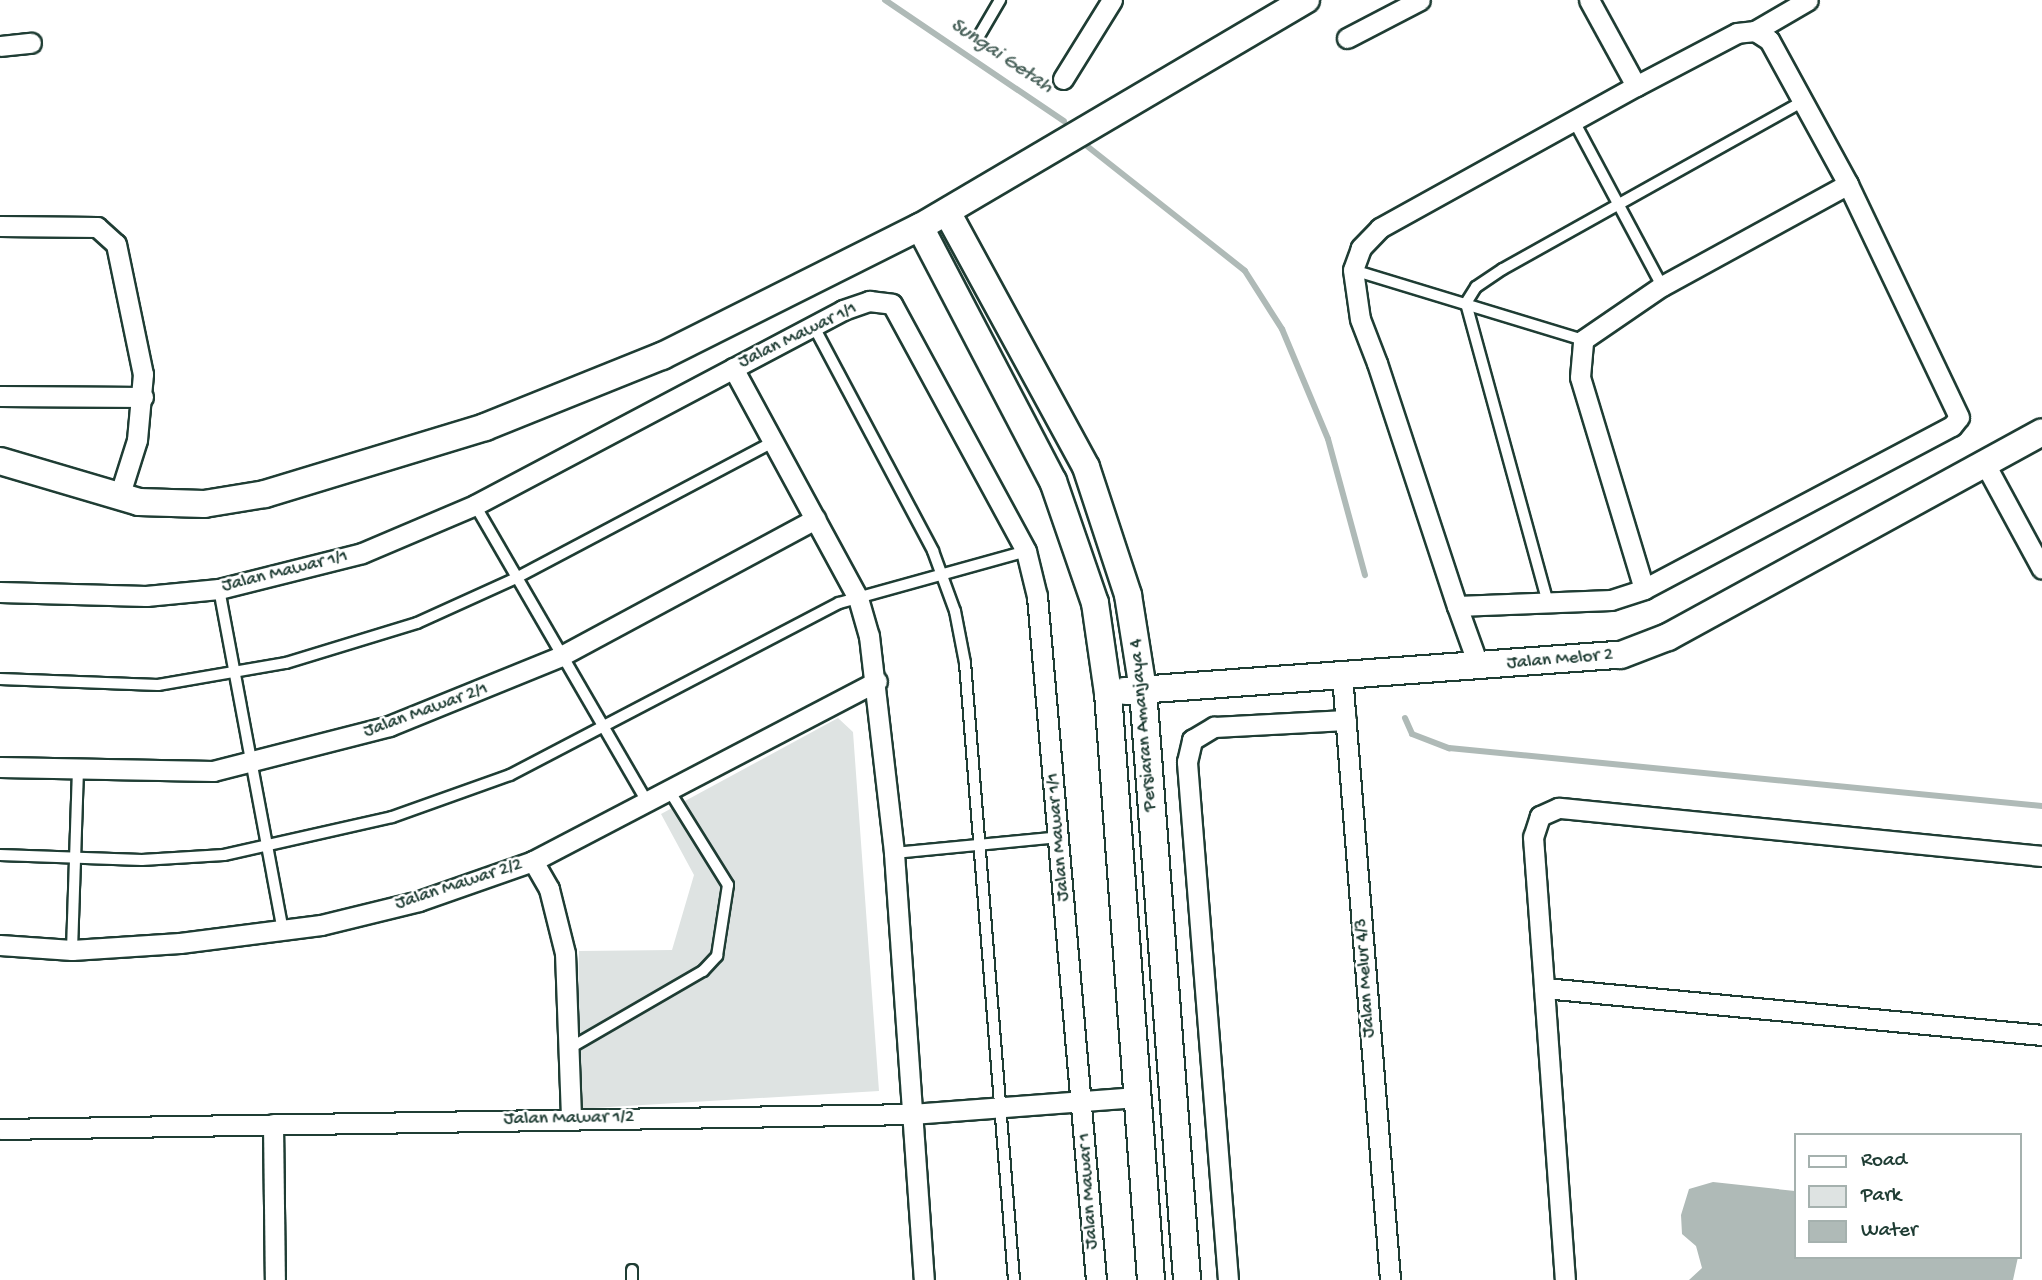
<!DOCTYPE html>
<html>
<head>
<meta charset="utf-8">
<style>
	body { margin:0 }
	#map { position:relative; width:2042px; height:1280px; overflow:hidden; background:#fff; font-family:"Gochi Hand",sans-serif }
	div>[style] { position:absolute }
	.green>* { inset:0; background:#dee3e2 }
	.water>* { inset:0; background:#afbab7 }
	.stream>* { height:6px; margin:-3px; padding:0 3px; transform-origin:3px; border-radius:3px; background:#afbab7 }
	.roads { filter:drop-shadow(2px 0 #1f3d34) drop-shadow(-2px 0 #1f3d34) drop-shadow(0 2px #1f3d34) drop-shadow(0 -2px #1f3d34) }
	.lane>* { height:10px; margin:-5px; padding:0 5px; transform-origin:5px; border-radius:5px; background:#fff }
	.street>* { height:19px; margin:-9.5px; padding:0 9.5px; transform-origin:9.5px; border-radius:9.5px; background:#fff }
	.secondary>* { height:26px; margin:-13px; padding:0 13px; transform-origin:13px; border-radius:13px; background:#fff }
	span { translate:-50% -50%; white-space:nowrap; text-align:center; line-height:1.15; -webkit-text-stroke:5px #fff; paint-order:stroke }
	.street-label { font-size:19px; color:#1f3d34 }
	.water-label { font-size:21px; color:#4a625b; font-style:italic }
	.legend { position:absolute; left:1794px; top:1133px; width:228px; height:126px; box-sizing:border-box; background:#fff; border:2px solid #a5b1ae; margin:0; padding:9px 12px; list-style:none; font-size:21px; color:#1f3d34 }
	.legend li { display:flex; align-items:center; gap:14px; height:35px }
	.legend b { width:35px; border:2px solid #a5b1ae }
</style>
</head>
<body>
<div id="map">
	<div class="green">
		<div style="clip-path:polygon(838px 718px,853px 732px,879px 1091px,576px 1109px,579px 951px,672px 950px,694px 875px,661px 814px)"></div>
	</div>
	<div class="water">
		<div style="clip-path:polygon(1713px 1182px,1795px 1191px,1795px 1257px,2018px 1257px,2013px 1280px,1689px 1280px,1702px 1268px,1696px 1246px,1682px 1234px,1681px 1215px,1689px 1189px)"></div>
	</div>
	<div class="stream">
		<div style="left:885px;top:0;width:216px;rotate:34.1deg"></div>
		<div style="left:1087px;top:146px;width:201px;rotate:38.3deg"></div>
		<div style="left:1245px;top:271px;width:69px;rotate:57.5deg"></div>
		<div style="left:1282px;top:329px;width:119px;rotate:67.3deg"></div>
		<div style="left:1328px;top:439px;width:141px;rotate:74.8deg"></div>
		<div style="left:1405px;top:718px;width:17px;rotate:66deg"></div>
		<div style="left:1412px;top:734px;width:40px;rotate:21deg"></div>
		<div style="left:1449px;top:748px;width:596px;rotate:5.59deg"></div>
	</div>
	<div class="roads">
		<div class="lane">
			<div style="left:979px;top:36px;width:42px;rotate:-59.7deg"></div>
			<div style="left:1575px;top:123px;width:185px;rotate:61.9deg"></div>
			<div style="left:1353px;top:270px;width:240px;rotate:16.9deg"></div>
			<div style="left:813px;top:325px;width:256px;rotate:62deg"></div>
			<div style="left:933px;top:551px;width:64px;rotate:69.9deg"></div>
			<div style="left:955px;top:611px;width:53px;rotate:79.1deg"></div>
			<div style="left:965px;top:663px;width:619px;rotate:85.46deg"></div>
			<div style="left:475px;top:505px;width:345px;rotate:59.9deg"></div>
			<div style="left:219px;top:589px;width:348px;rotate:79.4deg"></div>
			<div style="left:1548px;top:603px;width:311px;rotate:-105.3deg"></div>
			<div style="left:1466px;top:303px;width:19px;rotate:-58deg"></div>
			<div style="left:1476px;top:287px;width:32px;rotate:-34deg"></div>
			<div style="left:1503px;top:269px;width:344px;rotate:-29.2deg"></div>
			<div style="left:0;top:679px;width:158px;rotate:2.2deg"></div>
			<div style="left:158px;top:685px;width:130px;rotate:-9.8deg"></div>
			<div style="left:286px;top:663px;width:137px;rotate:-17deg"></div>
			<div style="left:417px;top:623px;width:109px;rotate:-24.4deg"></div>
			<div style="left:516px;top:578px;width:291px;rotate:-27.9deg"></div>
			<div style="left:894px;top:853px;width:166px;rotate:-5.5deg"></div>
			<div style="left:0;top:855px;width:142px;rotate:2deg"></div>
			<div style="left:142px;top:860px;width:82px;rotate:-3.5deg"></div>
			<div style="left:224px;top:855px;width:172px;rotate:-12.7deg"></div>
			<div style="left:392px;top:817px;width:125px;rotate:-19.6deg"></div>
			<div style="left:510px;top:775px;width:371px;rotate:-27.6deg"></div>
			<div style="left:839px;top:603px;width:194px;rotate:-15.5deg"></div>
			<div style="left:72px;top:950px;width:178px;rotate:-88.1deg"></div>
			<div style="left:570px;top:1048px;width:154px;rotate:-30.1deg"></div>
			<div style="left:703px;top:971px;width:21px;rotate:-47deg"></div>
			<div style="left:717px;top:956px;width:72px;rotate:-81.2deg"></div>
			<div style="left:728px;top:885px;width:110px;rotate:-121.9deg"></div>
			<div style="left:632px;top:1270px;width:10px;rotate:90deg"></div>
		</div>
		<div class="street">
			<div style="left:1589px;top:0;width:98px;rotate:61.3deg"></div>
			<div style="left:1755px;top:31px;width:61px;rotate:-30.3deg"></div>
			<div style="left:1347px;top:38px;width:82px;rotate:-27.5deg"></div>
			<div style="left:0;top:46px;width:31px;rotate:-6deg"></div>
			<div style="left:1063px;top:79px;width:93px;rotate:-58.2deg"></div>
			<div style="left:0;top:226px;width:97px;rotate:0.6deg"></div>
			<div style="left:97px;top:227px;width:25px;rotate:42deg"></div>
			<div style="left:116px;top:244px;width:133px;rotate:78.3deg"></div>
			<div style="left:143px;top:374px;width:66px;rotate:95.2deg"></div>
			<div style="left:137px;top:440px;width:60px;rotate:107.5deg"></div>
			<div style="left:733px;top:368px;width:262px;rotate:61.5deg"></div>
			<div style="left:858px;top:598px;width:40px;rotate:74deg"></div>
			<div style="left:869px;top:636px;width:218px;rotate:83.4deg"></div>
			<div style="left:894px;top:853px;width:428px;rotate:86deg"></div>
			<div style="left:0;top:396px;width:143px;rotate:0.4deg"></div>
			<div style="left:1985px;top:464px;width:119px;rotate:61.5deg"></div>
			<div style="left:1644px;top:589px;width:221px;rotate:-106.8deg"></div>
			<div style="left:1580px;top:377px;width:37px;rotate:-85deg"></div>
			<div style="left:1583px;top:340px;width:96px;rotate:-34.4deg"></div>
			<div style="left:1662px;top:286px;width:212px;rotate:-28.7deg"></div>
			<div style="left:0;top:592px;width:146px;rotate:1.6deg"></div>
			<div style="left:146px;top:596px;width:73px;rotate:-5.5deg"></div>
			<div style="left:219px;top:589px;width:147px;rotate:-14.1deg"></div>
			<div style="left:362px;top:553px;width:123px;rotate:-23deg"></div>
			<div style="left:475px;top:505px;width:416px;rotate:-27.9deg"></div>
			<div style="left:843px;top:310px;width:28px;rotate:-19deg"></div>
			<div style="left:869px;top:301px;width:23px;rotate:7deg"></div>
			<div style="left:892px;top:304px;width:281px;rotate:61.5deg"></div>
			<div style="left:1026px;top:551px;width:46px;rotate:76.3deg"></div>
			<div style="left:1037px;top:596px;width:687px;rotate:85.07deg"></div>
			<div style="left:1457px;top:606px;width:154px;rotate:-2.2deg"></div>
			<div style="left:1611px;top:600px;width:35px;rotate:-18deg"></div>
			<div style="left:1644px;top:589px;width:348px;rotate:-27.9deg"></div>
			<div style="left:1952px;top:426px;width:11px;rotate:-52deg"></div>
			<div style="left:1959px;top:417px;width:258px;rotate:-115.5deg"></div>
			<div style="left:1848px;top:184px;width:164px;rotate:-118.7deg"></div>
			<div style="left:1769px;top:40px;width:17px;rotate:-147deg"></div>
			<div style="left:1755px;top:31px;width:18px;rotate:174deg"></div>
			<div style="left:1737px;top:33px;width:114px;rotate:152.3deg"></div>
			<div style="left:1636px;top:86px;width:293px;rotate:151deg"></div>
			<div style="left:1380px;top:228px;width:28px;rotate:134deg"></div>
			<div style="left:1361px;top:248px;width:23px;rotate:110deg"></div>
			<div style="left:1353px;top:270px;width:49px;rotate:81.9deg"></div>
			<div style="left:1360px;top:319px;width:47px;rotate:68.9deg"></div>
			<div style="left:1377px;top:363px;width:256px;rotate:71.8deg"></div>
			<div style="left:1457px;top:606px;width:65px;rotate:70.2deg"></div>
			<div style="left:1342px;top:675px;width:607px;rotate:85.46deg"></div>
			<div style="left:0;top:767px;width:213px;rotate:1.1deg"></div>
			<div style="left:213px;top:771px;width:182px;rotate:-14.3deg"></div>
			<div style="left:389px;top:726px;width:186px;rotate:-22.1deg"></div>
			<div style="left:561px;top:656px;width:289px;rotate:-28.3deg"></div>
			<div style="left:2042px;top:856px;width:486px;rotate:-174.3deg"></div>
			<div style="left:1558px;top:808px;width:20px;rotate:156deg"></div>
			<div style="left:1540px;top:816px;width:22px;rotate:108deg"></div>
			<div style="left:1533px;top:837px;width:151px;rotate:85.8deg"></div>
			<div style="left:1544px;top:988px;width:500px;rotate:5.39deg"></div>
			<div style="left:533px;top:861px;width:32px;rotate:60deg"></div>
			<div style="left:549px;top:889px;width:66px;rotate:76deg"></div>
			<div style="left:565px;top:953px;width:167px;rotate:87.9deg"></div>
			<div style="left:0;top:945px;width:72px;rotate:4deg"></div>
			<div style="left:72px;top:950px;width:108px;rotate:-3.7deg"></div>
			<div style="left:180px;top:943px;width:142px;rotate:-7.3deg"></div>
			<div style="left:321px;top:925px;width:101px;rotate:-13.8deg"></div>
			<div style="left:419px;top:901px;width:121px;rotate:-19.3deg"></div>
			<div style="left:533px;top:861px;width:388px;rotate:-27.6deg"></div>
			<div style="left:1544px;top:988px;width:293px;rotate:85.9deg"></div>
			<div style="left:273px;top:1124px;width:156px;rotate:89.3deg"></div>
			<div style="left:0;top:1129px;width:911px;rotate:-0.94deg"></div>
			<div style="left:911px;top:1114px;width:227px;rotate:-4.3deg"></div>
			<div style="left:1228px;top:1280px;width:520px;rotate:-94.53deg"></div>
			<div style="left:1187px;top:762px;width:23px;rotate:-77deg"></div>
			<div style="left:1192px;top:740px;width:26px;rotate:-31deg"></div>
			<div style="left:1214px;top:727px;width:132px;rotate:-3deg"></div>
		</div>
		<div class="secondary">
			<div style="left:947px;top:212px;width:290px;rotate:61.4deg"></div>
			<div style="left:1086px;top:467px;width:135px;rotate:71.8deg"></div>
			<div style="left:1128px;top:595px;width:96px;rotate:81deg"></div>
			<div style="left:1143px;top:690px;width:592px;rotate:85.73deg"></div>
			<div style="left:920px;top:227px;width:287px;rotate:62.4deg"></div>
			<div style="left:1053px;top:481px;width:129px;rotate:71deg"></div>
			<div style="left:1095px;top:603px;width:91px;rotate:81.8deg"></div>
			<div style="left:1108px;top:693px;width:589px;rotate:85.81deg"></div>
			<div style="left:0;top:461px;width:145px;rotate:16.4deg"></div>
			<div style="left:139px;top:502px;width:65px;rotate:1.8deg"></div>
			<div style="left:204px;top:504px;width:62px;rotate:-9.3deg"></div>
			<div style="left:265px;top:494px;width:230px;rotate:-16.9deg"></div>
			<div style="left:485px;top:427px;width:191px;rotate:-21.9deg"></div>
			<div style="left:662px;top:356px;width:288px;rotate:-26.6deg"></div>
			<div style="left:920px;top:227px;width:448px;rotate:-30.5deg"></div>
			<div style="left:1125px;top:691px;width:497px;rotate:-4.2deg"></div>
			<div style="left:1621px;top:655px;width:50px;rotate:-21deg"></div>
			<div style="left:1668px;top:637px;width:426px;rotate:-28.7deg"></div>
		</div>
	</div>
	<div class="street-label">
		<span style="left:798px;top:336px;rotate:-26deg">Jalan Mawar 1/1</span>
		<span style="left:285px;top:572px;rotate:-14deg">Jalan Mawar 1/1</span>
		<span style="left:1560px;top:660px;rotate:-5deg">Jalan Melor 2</span>
		<span style="left:426px;top:711px;rotate:-20deg">Jalan Mawar 2/1</span>
		<span style="left:1144px;top:725px;rotate:-95deg">Persiaran Amanjaya 4</span>
		<span style="left:1059px;top:837px;rotate:-95deg">Jalan Mawar 1/1</span>
		<span style="left:459px;top:885px;rotate:-18deg">Jalan Mawar 2/2</span>
		<span style="left:1366px;top:978px;rotate:-94deg">Jalan Melur 4/3</span>
		<span style="left:569px;top:1119px;rotate:-1deg">Jalan Mawar 1/2</span>
		<span style="left:1089px;top:1191px;rotate:-94deg">Jalan Mawar 1</span>
	</div>
	<div class="water-label">
		<span style="left:1001px;top:57px;rotate:34deg">Sungai Getah</span>
	</div>
	<ul class="legend">
	<li><b style="height:9px;background:#fff"></b>Road</li>
	<li><b style="height:19px;background:#dee3e2"></b>Park</li>
	<li><b style="height:19px;background:#afbab7"></b>Water</li>
	</ul>
</div>
</body>
</html>
